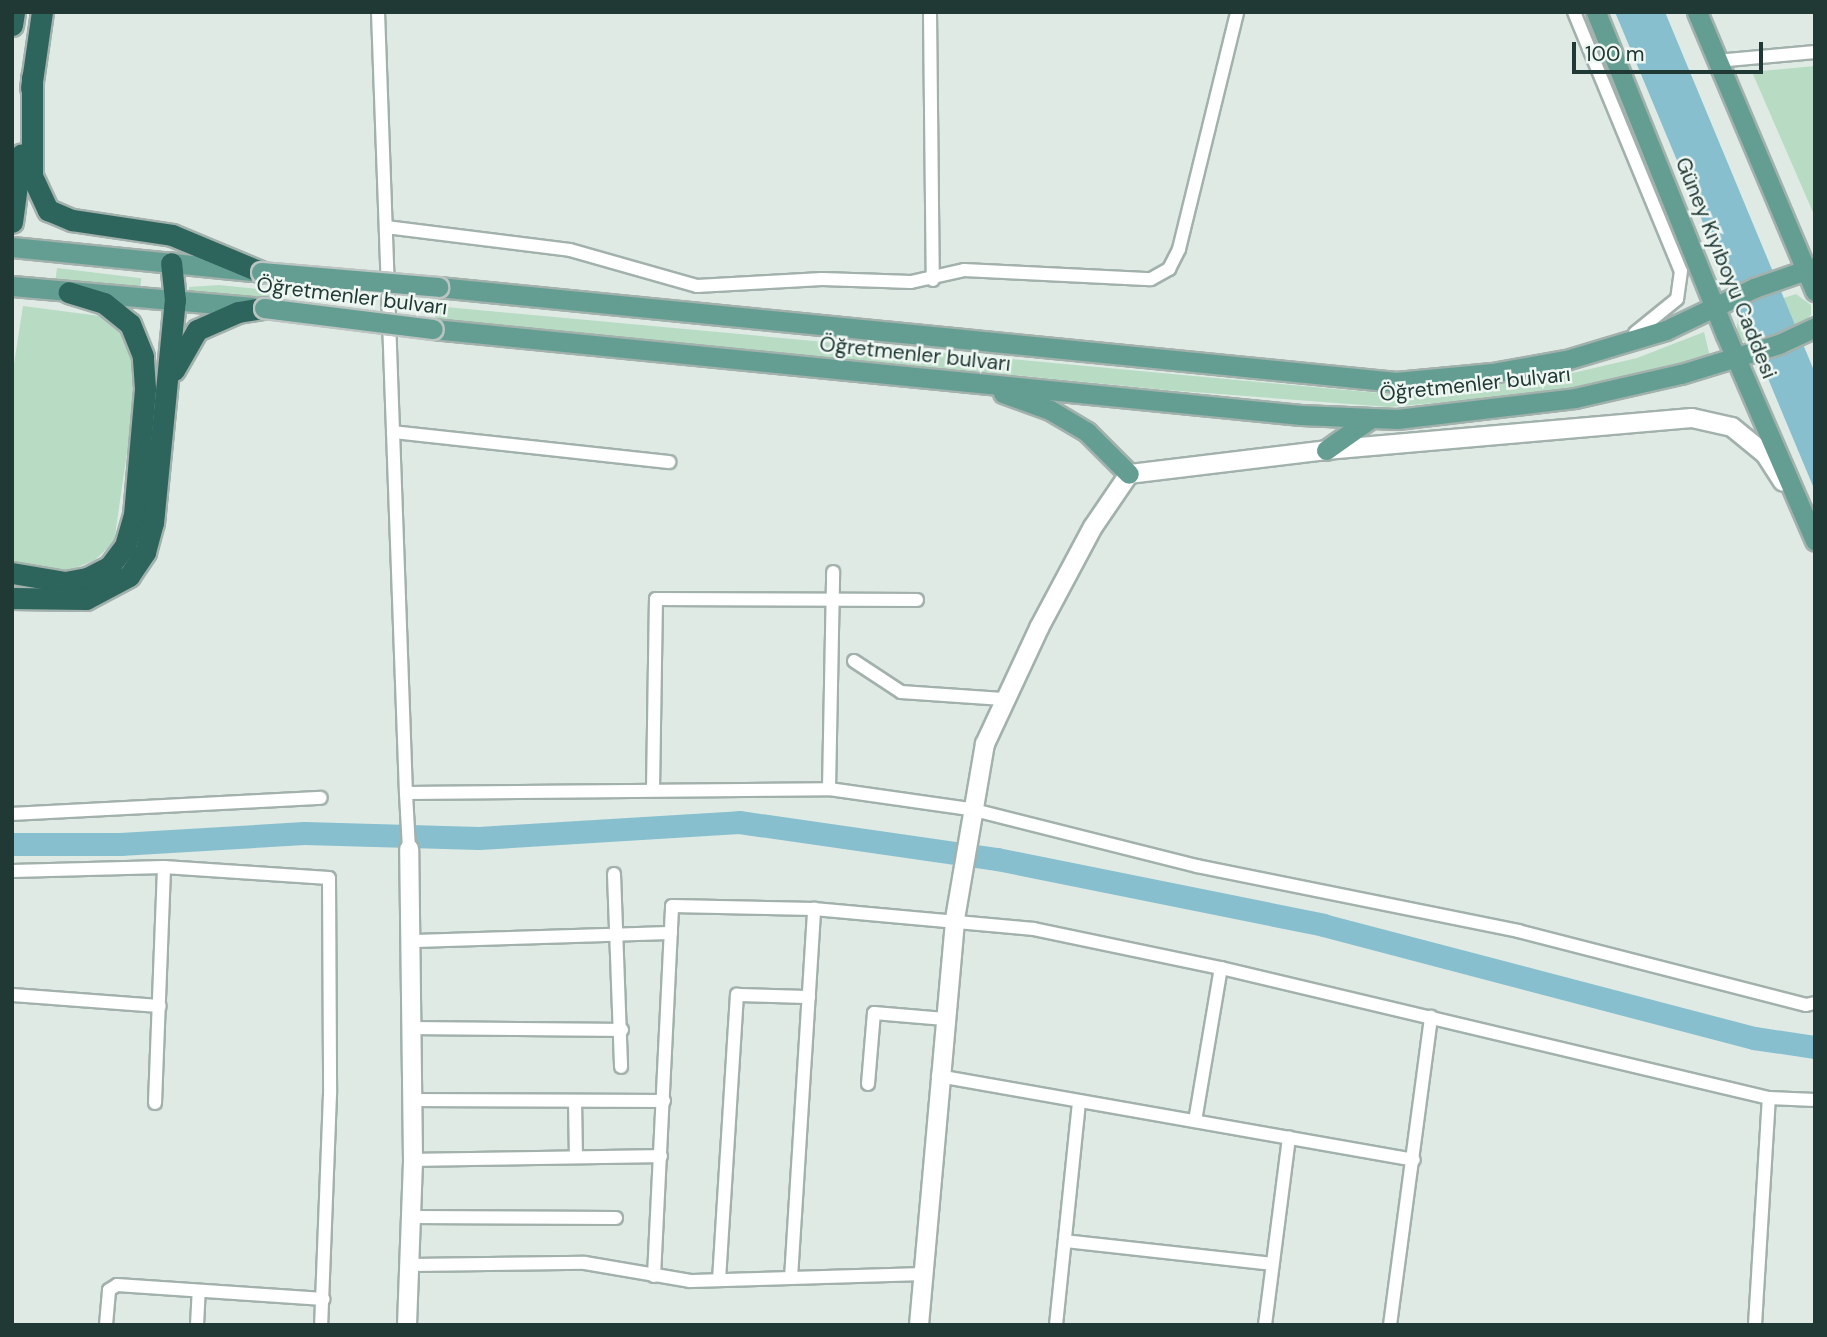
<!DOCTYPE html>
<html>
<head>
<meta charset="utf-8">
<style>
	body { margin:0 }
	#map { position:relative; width:1827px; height:1337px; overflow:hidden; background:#dfeae5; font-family:"DM Sans",sans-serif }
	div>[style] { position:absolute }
	.green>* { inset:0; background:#b7dbc3; transform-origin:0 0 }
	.water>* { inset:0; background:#87bfce }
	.river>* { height:23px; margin:-11.5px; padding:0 11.5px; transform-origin:11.5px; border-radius:11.5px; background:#87bfce }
	.roads { filter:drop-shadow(2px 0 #a2b1ac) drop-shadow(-2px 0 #a2b1ac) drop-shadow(0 2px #a2b1ac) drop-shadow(0 -2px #a2b1ac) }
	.street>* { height:12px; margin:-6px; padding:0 6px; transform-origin:6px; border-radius:6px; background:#fff }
	.secondary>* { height:18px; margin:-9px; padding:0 9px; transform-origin:9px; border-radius:9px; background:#fff }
	.primary>* { height:19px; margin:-9.5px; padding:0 9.5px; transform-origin:9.5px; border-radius:9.5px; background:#649e93 }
	.highway>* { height:21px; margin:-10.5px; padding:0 10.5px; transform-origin:10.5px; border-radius:10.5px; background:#2d645c }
	.bridges { filter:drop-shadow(2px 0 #bcc4c2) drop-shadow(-2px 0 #bcc4c2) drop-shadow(0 2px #bcc4c2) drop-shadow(0 -2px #bcc4c2) }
	.primary-bridge>* { height:19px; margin:-9.5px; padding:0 9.5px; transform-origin:9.5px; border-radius:9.5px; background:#649e93 }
	span { translate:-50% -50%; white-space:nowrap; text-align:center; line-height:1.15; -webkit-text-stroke:5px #eff7f3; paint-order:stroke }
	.street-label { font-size:21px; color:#203934 }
	.frame { position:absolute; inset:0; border:14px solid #203934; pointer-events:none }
	.scale { position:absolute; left:1572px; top:42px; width:191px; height:32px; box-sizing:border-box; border:4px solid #203934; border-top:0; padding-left:9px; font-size:21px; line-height:24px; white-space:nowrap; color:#203934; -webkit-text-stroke:5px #eff7f3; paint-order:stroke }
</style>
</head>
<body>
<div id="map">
	<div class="green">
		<div style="clip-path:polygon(1815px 66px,1815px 217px,1752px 72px)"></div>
		<div style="left:57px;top:268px;width:85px;height:14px;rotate:7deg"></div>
		<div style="clip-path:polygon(219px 285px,270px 290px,269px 303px,188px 296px,189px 287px)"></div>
		<div style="clip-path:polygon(1796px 294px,1811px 305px,1811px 315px,1801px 325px,1750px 344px,1741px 340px,1736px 332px,1738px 321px,1750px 309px)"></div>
		<div style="clip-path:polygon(23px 306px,100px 316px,122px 334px,134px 364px,131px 425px,114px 542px,95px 560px,73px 569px,37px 571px,12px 563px,12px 377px)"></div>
		<div style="clip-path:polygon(435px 306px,1390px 394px,1547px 379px,1637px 358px,1704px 332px,1710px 357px,1549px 393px,1389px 407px,1167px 390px,435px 319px)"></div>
	</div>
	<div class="water">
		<div style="clip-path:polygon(1615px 12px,1665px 12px,1815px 373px,1815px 491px)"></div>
	</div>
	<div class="river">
		<div style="left:12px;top:844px;width:108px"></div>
		<div style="left:120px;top:844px;width:184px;rotate:-3.4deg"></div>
		<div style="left:304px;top:833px;width:175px;rotate:1.6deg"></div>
		<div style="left:479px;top:838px;width:260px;rotate:-3.5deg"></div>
		<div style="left:739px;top:822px;width:261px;rotate:8.2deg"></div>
		<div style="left:997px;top:859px;width:333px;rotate:11.4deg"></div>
		<div style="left:1323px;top:925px;width:446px;rotate:14.7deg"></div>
		<div style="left:1754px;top:1038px;width:62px;rotate:8.4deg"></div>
	</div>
	<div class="roads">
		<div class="street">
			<div style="left:378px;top:12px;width:782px;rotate:87.95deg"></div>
			<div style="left:930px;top:12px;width:268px;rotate:89.4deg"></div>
			<div style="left:1574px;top:12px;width:280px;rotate:67.6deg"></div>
			<div style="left:1681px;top:271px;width:28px;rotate:98deg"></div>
			<div style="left:1677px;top:299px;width:54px;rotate:141deg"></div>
			<div style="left:1717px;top:61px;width:98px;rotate:-5.2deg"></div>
			<div style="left:386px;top:227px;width:185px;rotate:7.1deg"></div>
			<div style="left:570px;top:250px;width:132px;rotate:15.8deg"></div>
			<div style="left:697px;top:286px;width:125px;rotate:-3.2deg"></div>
			<div style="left:822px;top:279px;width:89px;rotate:1.9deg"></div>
			<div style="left:911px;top:282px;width:54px;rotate:-12.8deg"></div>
			<div style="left:964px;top:270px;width:187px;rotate:2.8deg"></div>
			<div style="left:1151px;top:279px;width:21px;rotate:-29deg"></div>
			<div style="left:1169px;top:269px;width:22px;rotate:-63deg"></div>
			<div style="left:1179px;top:249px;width:244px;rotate:-76.2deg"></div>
			<div style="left:393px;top:432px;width:278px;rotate:6.2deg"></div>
			<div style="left:854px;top:661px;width:56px;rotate:33.4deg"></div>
			<div style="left:901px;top:692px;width:102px;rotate:3.9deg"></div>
			<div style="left:653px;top:789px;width:190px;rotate:-89.1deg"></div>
			<div style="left:656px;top:599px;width:261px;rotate:0.2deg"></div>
			<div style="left:829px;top:789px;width:217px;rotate:-88.9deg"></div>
			<div style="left:12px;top:814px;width:309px;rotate:-3deg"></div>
			<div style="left:409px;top:849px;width:56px;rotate:-93.1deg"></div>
			<div style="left:406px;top:793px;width:423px;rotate:-0.5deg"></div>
			<div style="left:829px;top:789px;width:142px;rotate:8.1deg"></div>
			<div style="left:970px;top:809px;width:234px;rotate:14.1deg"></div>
			<div style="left:1197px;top:866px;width:328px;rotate:11.4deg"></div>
			<div style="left:1518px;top:931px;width:297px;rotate:14.4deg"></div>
			<div style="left:1806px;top:1005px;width:9px;rotate:-13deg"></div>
			<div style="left:12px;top:871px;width:152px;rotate:-1.5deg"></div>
			<div style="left:164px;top:867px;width:165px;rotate:3.8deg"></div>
			<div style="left:329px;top:878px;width:216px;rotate:89.7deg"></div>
			<div style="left:330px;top:1094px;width:231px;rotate:92.2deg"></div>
			<div style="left:614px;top:874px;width:193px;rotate:87.9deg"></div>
			<div style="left:413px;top:941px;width:258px;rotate:-1.8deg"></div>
			<div style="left:12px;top:995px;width:148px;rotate:4.3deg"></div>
			<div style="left:413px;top:1028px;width:209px;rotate:0.5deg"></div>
			<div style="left:938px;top:1076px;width:483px;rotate:10deg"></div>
			<div style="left:868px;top:1084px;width:71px;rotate:-85.2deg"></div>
			<div style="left:874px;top:1013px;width:71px;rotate:4.8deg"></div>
			<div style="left:413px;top:1100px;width:251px;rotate:0.2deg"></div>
			<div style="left:575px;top:1101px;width:56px;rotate:89deg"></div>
			<div style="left:155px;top:1103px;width:236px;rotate:-87.8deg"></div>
			<div style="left:1195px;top:1121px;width:155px;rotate:-80.4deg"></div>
			<div style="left:413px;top:1160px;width:248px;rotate:-0.9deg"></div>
			<div style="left:412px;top:1217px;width:204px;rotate:0.3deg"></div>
			<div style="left:1065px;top:1241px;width:208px;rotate:6.3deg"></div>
			<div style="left:411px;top:1265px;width:174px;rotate:-0.7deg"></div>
			<div style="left:585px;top:1263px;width:107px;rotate:9.7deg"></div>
			<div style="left:690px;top:1281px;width:236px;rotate:-1.7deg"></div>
			<div style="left:654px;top:1276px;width:370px;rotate:-87.2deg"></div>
			<div style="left:672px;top:906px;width:142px;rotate:1.2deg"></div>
			<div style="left:814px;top:909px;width:221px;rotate:5.2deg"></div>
			<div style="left:1034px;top:929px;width:191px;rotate:11.8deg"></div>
			<div style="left:1221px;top:968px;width:563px;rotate:13.35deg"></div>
			<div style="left:1769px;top:1098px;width:46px;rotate:2.5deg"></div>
			<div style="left:791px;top:1278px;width:370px;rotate:-86.4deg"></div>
			<div style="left:719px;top:1280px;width:286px;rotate:-86.4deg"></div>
			<div style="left:737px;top:995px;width:72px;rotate:1.6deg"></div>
			<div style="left:106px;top:1325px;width:35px;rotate:-85deg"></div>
			<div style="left:109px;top:1290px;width:9px;rotate:-32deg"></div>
			<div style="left:117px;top:1285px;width:207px;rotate:3.9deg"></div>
			<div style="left:197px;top:1325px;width:34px;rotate:-87deg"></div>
			<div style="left:1056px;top:1325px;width:225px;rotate:-84.1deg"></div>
			<div style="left:1265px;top:1325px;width:189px;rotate:-82.7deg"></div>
			<div style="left:1390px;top:1325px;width:311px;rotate:-82.4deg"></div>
			<div style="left:1755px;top:1325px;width:227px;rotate:-86.5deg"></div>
		</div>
		<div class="secondary">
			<div style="left:407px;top:1325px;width:165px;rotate:-87.9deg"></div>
			<div style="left:413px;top:1160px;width:311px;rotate:-90.7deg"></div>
			<div style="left:919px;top:1325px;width:408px;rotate:-84.9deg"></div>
			<div style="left:955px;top:919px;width:178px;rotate:-80.3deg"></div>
			<div style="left:985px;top:744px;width:128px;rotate:-65deg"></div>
			<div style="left:1039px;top:628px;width:115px;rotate:-61.9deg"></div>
			<div style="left:1093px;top:527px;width:64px;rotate:-55.8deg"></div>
			<div style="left:1129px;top:474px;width:198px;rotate:-6.9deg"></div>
			<div style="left:1326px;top:450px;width:367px;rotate:-5deg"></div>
			<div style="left:1692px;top:418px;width:41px;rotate:12.7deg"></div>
			<div style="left:1732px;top:427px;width:43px;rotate:39.3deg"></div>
			<div style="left:1765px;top:454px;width:33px;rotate:57deg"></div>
		</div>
		<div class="primary">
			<div style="left:1596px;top:12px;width:348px;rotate:68.1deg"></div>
			<div style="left:1726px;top:335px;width:224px;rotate:66.6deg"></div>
			<div style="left:1697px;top:12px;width:303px;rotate:67.1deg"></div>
			<div style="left:12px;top:247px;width:241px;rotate:5.7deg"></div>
			<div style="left:12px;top:286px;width:241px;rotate:5deg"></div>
			<div style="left:438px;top:287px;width:963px;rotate:5.66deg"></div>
			<div style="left:1396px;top:382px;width:96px;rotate:-5.4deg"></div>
			<div style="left:1492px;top:373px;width:75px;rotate:-10deg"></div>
			<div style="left:1566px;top:360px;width:104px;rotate:-16.7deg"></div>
			<div style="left:1666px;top:330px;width:98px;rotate:-25.5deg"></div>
			<div style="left:1754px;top:288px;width:65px;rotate:-19deg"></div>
			<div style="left:433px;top:329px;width:872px;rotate:5.66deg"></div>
			<div style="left:1301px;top:415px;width:96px;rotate:2.4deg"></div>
			<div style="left:1397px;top:419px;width:179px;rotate:-6.7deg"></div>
			<div style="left:1575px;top:398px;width:109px;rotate:-12.8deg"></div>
			<div style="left:1681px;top:374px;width:102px;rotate:-17deg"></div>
			<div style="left:1779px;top:344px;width:40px;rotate:-25deg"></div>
			<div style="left:1003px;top:393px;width:50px;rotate:19.9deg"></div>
			<div style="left:1050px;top:410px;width:43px;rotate:30.7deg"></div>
			<div style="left:1087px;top:432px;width:59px;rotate:45deg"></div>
			<div style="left:1326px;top:450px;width:55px;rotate:-35.4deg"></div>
		</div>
		<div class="highway">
			<div style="left:12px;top:25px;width:13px;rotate:-81deg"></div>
			<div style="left:32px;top:77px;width:99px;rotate:90deg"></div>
			<div style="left:32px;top:176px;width:38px;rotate:65deg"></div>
			<div style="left:48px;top:210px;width:26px;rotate:23deg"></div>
			<div style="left:72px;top:220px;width:101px;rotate:8.5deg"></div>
			<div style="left:172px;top:235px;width:96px;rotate:22.6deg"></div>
			<div style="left:31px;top:88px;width:77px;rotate:-81.8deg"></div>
			<div style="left:12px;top:222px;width:68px;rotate:-82.3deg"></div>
			<div style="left:174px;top:370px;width:46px;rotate:-60.1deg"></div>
			<div style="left:197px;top:330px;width:45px;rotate:-23.7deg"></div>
			<div style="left:238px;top:312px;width:26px;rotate:-9deg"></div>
			<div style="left:12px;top:573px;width:54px;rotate:9.6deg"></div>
			<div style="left:65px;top:582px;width:22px;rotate:-10deg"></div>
			<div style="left:87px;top:578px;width:25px;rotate:-27deg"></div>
			<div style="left:109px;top:567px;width:26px;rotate:-53deg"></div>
			<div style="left:125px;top:546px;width:32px;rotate:-74deg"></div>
			<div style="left:134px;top:515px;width:127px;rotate:-85deg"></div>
			<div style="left:145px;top:388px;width:32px;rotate:-94deg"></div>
			<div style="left:143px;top:356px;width:35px;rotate:-112deg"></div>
			<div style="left:130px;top:324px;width:33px;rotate:-141deg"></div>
			<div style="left:104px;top:303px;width:37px;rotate:-163deg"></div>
			<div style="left:12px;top:598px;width:74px;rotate:0.8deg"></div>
			<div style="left:86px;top:599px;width:49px;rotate:-28.1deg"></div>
			<div style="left:129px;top:576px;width:29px;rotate:-56deg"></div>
			<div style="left:145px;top:552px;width:30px;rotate:-75deg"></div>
			<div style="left:153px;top:523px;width:224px;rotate:-84.4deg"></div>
			<div style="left:175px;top:300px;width:37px;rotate:-96deg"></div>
		</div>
	</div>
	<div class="bridges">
		<div class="primary-bridge">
			<div style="left:261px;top:272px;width:178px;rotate:4.8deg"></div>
			<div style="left:264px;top:308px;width:170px;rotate:7.1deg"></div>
		</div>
	</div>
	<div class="street-label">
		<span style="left:1726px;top:268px;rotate:68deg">Güney Kıyıboyu Caddesi</span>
		<span style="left:352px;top:296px;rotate:7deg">Öğretmenler bulvarı</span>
		<span style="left:915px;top:354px;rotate:6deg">Öğretmenler bulvarı</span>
		<span style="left:1475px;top:384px;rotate:-6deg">Öğretmenler bulvarı</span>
	</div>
	<div class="frame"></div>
	<div class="scale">100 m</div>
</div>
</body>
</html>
